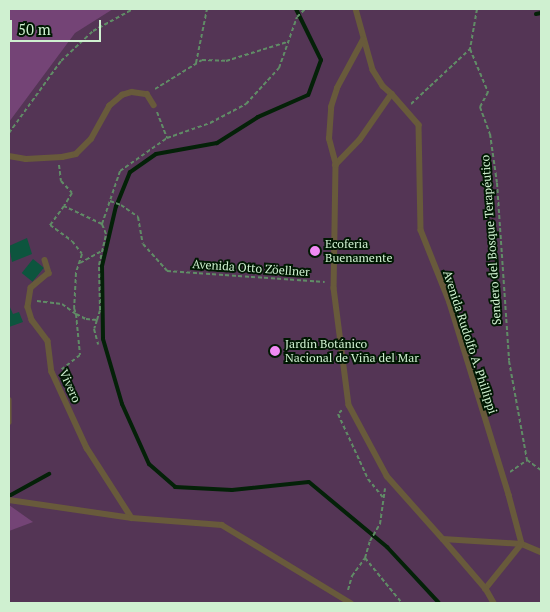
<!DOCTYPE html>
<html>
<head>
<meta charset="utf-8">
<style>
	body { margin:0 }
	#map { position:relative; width:550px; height:612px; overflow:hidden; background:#00350a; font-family:"PT Serif",serif }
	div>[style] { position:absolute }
	.green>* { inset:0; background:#543555; transform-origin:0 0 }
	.forest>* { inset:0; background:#744476 }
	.stream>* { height:4px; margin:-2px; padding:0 2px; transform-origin:2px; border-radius:2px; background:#042108 }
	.building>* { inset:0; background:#0d553e; transform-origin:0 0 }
	.path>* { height:2px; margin-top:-1px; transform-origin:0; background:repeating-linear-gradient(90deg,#608c66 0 4px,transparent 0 6.5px) }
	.service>* { height:5.5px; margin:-2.75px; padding:0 2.75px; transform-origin:2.75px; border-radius:2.75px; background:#685a3b }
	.dots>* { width:14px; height:14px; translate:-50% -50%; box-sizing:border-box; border:2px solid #011903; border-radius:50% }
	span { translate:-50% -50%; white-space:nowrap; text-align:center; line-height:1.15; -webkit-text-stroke:4px #011903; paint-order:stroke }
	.street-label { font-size:12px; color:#cff0d0 }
	.poi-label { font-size:12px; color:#cff0d0 }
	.left { translate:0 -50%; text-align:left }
	.frame { position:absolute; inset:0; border:10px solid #cff0d0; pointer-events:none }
	.scale { position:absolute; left:10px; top:20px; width:91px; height:22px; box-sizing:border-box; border:2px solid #cff0d0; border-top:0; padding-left:6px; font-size:15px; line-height:18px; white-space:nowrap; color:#cff0d0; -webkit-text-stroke:4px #011903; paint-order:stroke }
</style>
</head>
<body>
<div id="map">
	<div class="green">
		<div style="left:9px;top:9px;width:532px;height:594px"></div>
	</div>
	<div class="forest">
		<div style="clip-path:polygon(9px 9px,113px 9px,75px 33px,9px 122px)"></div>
		<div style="clip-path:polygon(9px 505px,33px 522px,9px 531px)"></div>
	</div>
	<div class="stream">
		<div style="left:296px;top:9px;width:57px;rotate:63.9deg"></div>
		<div style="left:321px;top:60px;width:37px;rotate:110deg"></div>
		<div style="left:308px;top:95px;width:55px;rotate:156.3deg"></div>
		<div style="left:258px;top:117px;width:49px;rotate:147.6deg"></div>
		<div style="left:217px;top:143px;width:62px;rotate:169.8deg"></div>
		<div style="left:156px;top:154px;width:32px;rotate:145deg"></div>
		<div style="left:130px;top:172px;width:37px;rotate:112deg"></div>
		<div style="left:116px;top:206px;width:62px;rotate:103.1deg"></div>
		<div style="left:102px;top:266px;width:73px;rotate:89.2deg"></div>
		<div style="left:103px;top:339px;width:68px;rotate:73.7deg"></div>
		<div style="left:122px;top:404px;width:66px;rotate:65.8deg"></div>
		<div style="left:149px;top:464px;width:35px;rotate:41deg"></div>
		<div style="left:175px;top:487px;width:57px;rotate:3deg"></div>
		<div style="left:232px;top:490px;width:77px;rotate:-5.9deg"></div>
		<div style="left:309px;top:482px;width:102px;rotate:39.8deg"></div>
		<div style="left:387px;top:547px;width:76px;rotate:47.1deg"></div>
		<div style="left:536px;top:14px;width:5px;rotate:-11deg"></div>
		<div style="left:9px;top:496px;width:46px;rotate:-28.8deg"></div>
	</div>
	<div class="building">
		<div style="clip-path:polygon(27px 238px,32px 254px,12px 262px,9px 246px)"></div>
		<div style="left:33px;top:259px;width:14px;height:18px;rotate:39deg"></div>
		<div style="clip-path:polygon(9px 305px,13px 314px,19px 312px,23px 322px,9px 327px)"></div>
	</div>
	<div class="path">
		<div style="left:477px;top:9px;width:41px;rotate:99.9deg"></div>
		<div style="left:470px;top:49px;width:47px;rotate:67.3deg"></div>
		<div style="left:488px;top:92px;width:17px;rotate:118deg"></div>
		<div style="left:480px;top:107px;width:29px;rotate:70deg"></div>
		<div style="left:490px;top:134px;width:49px;rotate:81.9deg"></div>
		<div style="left:497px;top:183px;width:178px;rotate:86.1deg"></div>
		<div style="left:509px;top:361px;width:101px;rotate:79.7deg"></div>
		<div style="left:527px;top:460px;width:17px;rotate:36deg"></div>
		<div style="left:196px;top:63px;width:55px;rotate:-78.5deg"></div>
		<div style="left:155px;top:89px;width:55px;rotate:-31.7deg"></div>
		<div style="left:202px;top:60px;width:24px;rotate:2deg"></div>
		<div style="left:226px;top:61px;width:64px;rotate:-17.3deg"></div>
		<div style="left:411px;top:104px;width:81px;rotate:-43deg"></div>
		<div style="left:157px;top:112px;width:28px;rotate:69deg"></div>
		<div style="left:9px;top:133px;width:89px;rotate:-54.2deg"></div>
		<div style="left:61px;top:61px;width:44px;rotate:-43.2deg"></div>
		<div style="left:93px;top:31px;width:46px;rotate:-28.8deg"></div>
		<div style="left:59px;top:165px;width:16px;rotate:83deg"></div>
		<div style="left:61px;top:181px;width:16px;rotate:47deg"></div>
		<div style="left:72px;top:193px;width:15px;rotate:122deg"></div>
		<div style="left:110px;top:201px;width:12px;rotate:20deg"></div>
		<div style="left:121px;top:205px;width:21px;rotate:35deg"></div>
		<div style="left:138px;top:217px;width:27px;rotate:80deg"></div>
		<div style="left:143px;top:244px;width:36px;rotate:48deg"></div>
		<div style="left:167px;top:271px;width:158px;rotate:4deg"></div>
		<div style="left:102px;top:224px;width:42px;rotate:-154.7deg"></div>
		<div style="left:64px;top:206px;width:24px;rotate:126deg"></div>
		<div style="left:50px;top:225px;width:27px;rotate:36deg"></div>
		<div style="left:72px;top:241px;width:16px;rotate:52deg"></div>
		<div style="left:82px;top:254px;width:20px;rotate:108deg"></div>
		<div style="left:76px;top:273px;width:35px;rotate:93deg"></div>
		<div style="left:74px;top:308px;width:6px;rotate:72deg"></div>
		<div style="left:76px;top:314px;width:11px;rotate:27deg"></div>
		<div style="left:86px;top:319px;width:11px;rotate:5deg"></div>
		<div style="left:97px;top:320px;width:10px;rotate:-73deg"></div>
		<div style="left:100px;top:310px;width:45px;rotate:-91.3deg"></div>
		<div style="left:99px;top:265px;width:32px;rotate:-77deg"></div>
		<div style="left:106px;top:234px;width:11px;rotate:-112deg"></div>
		<div style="left:102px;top:224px;width:56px;rotate:-71.2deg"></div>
		<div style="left:120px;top:171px;width:57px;rotate:-35.1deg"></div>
		<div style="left:167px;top:138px;width:46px;rotate:-19.2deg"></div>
		<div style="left:210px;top:123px;width:41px;rotate:-27.8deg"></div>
		<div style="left:246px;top:104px;width:49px;rotate:-47.5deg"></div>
		<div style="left:279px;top:68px;width:54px;rotate:-70.6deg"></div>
		<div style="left:297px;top:17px;width:11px;rotate:-45deg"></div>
		<div style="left:80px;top:263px;width:25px;rotate:-29deg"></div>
		<div style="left:37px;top:301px;width:25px;rotate:7deg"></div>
		<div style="left:62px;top:304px;width:17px;rotate:36deg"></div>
		<div style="left:76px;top:314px;width:41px;rotate:84.4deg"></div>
		<div style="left:80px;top:355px;width:24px;rotate:142deg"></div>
		<div style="left:97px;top:320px;width:9px;rotate:108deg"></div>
		<div style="left:94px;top:329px;width:16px;rotate:75deg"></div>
		<div style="left:342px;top:410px;width:6px;rotate:135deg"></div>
		<div style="left:338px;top:414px;width:72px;rotate:65.2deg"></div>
		<div style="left:368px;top:479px;width:26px;rotate:51deg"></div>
		<div style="left:510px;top:472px;width:21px;rotate:-35deg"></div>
		<div style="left:365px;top:558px;width:58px;rotate:50.6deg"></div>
		<div style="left:348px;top:590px;width:15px;rotate:-74deg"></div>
		<div style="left:352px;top:576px;width:22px;rotate:-54deg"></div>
		<div style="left:365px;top:558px;width:18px;rotate:-74deg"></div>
		<div style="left:370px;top:541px;width:20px;rotate:-60deg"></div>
		<div style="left:380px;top:524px;width:36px;rotate:-82deg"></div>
	</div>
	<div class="service">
		<div style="left:356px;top:9px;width:63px;rotate:74.4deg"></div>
		<div style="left:373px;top:70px;width:19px;rotate:58deg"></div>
		<div style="left:383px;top:86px;width:12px;rotate:42deg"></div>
		<div style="left:392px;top:94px;width:56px;rotate:124.8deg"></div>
		<div style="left:360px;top:140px;width:35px;rotate:134deg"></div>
		<div style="left:336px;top:165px;width:123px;rotate:90.9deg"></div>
		<div style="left:334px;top:288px;width:118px;rotate:82.7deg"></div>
		<div style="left:349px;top:405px;width:81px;rotate:61.8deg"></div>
		<div style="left:387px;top:476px;width:84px;rotate:48.4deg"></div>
		<div style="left:443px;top:539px;width:79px;rotate:3.6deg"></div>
		<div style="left:522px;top:544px;width:21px;rotate:23deg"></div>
		<div style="left:392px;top:94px;width:41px;rotate:48.9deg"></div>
		<div style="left:419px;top:125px;width:105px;rotate:88.9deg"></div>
		<div style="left:421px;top:230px;width:79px;rotate:68.3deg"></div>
		<div style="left:450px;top:303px;width:201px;rotate:72.9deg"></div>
		<div style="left:509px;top:495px;width:51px;rotate:75.1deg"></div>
		<div style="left:522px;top:544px;width:58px;rotate:128.7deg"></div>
		<div style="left:486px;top:589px;width:16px;rotate:60deg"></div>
		<div style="left:9px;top:156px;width:17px;rotate:10deg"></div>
		<div style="left:26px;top:159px;width:36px;rotate:-3deg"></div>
		<div style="left:62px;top:157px;width:14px;rotate:-12deg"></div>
		<div style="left:76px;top:154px;width:21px;rotate:-45deg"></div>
		<div style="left:91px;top:139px;width:38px;rotate:-61deg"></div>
		<div style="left:109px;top:106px;width:17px;rotate:-40deg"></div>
		<div style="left:122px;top:95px;width:10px;rotate:-17deg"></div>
		<div style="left:132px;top:92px;width:15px;rotate:8deg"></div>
		<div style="left:147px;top:94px;width:13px;rotate:58deg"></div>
		<div style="left:336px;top:165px;width:27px;rotate:-105deg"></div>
		<div style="left:329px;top:139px;width:32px;rotate:-86deg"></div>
		<div style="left:331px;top:107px;width:20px;rotate:-72deg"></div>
		<div style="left:337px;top:88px;width:55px;rotate:-61.6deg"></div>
		<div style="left:45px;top:260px;width:14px;rotate:73deg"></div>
		<div style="left:49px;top:273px;width:23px;rotate:140deg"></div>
		<div style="left:31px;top:288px;width:19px;rotate:99deg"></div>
		<div style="left:28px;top:307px;width:14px;rotate:73deg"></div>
		<div style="left:32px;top:320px;width:26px;rotate:53deg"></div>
		<div style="left:48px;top:341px;width:31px;rotate:83deg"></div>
		<div style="left:52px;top:372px;width:84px;rotate:65.3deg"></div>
		<div style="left:87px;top:448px;width:83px;rotate:57.3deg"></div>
		<div style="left:9px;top:400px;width:22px;rotate:90deg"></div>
		<div style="left:9px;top:500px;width:124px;rotate:8.3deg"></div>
		<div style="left:132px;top:518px;width:90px;rotate:4.4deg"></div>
		<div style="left:222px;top:525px;width:151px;rotate:31.2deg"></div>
		<div style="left:443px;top:539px;width:66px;rotate:49.3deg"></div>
	</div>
	<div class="dots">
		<div style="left:315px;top:251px;background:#f18bf5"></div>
		<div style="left:275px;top:351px;background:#f18bf5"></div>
	</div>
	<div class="street-label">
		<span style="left:491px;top:240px;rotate:-94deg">Sendero del Bosque Terapéutico</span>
		<span style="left:251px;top:268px;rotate:4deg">Avenida Otto Zöellner</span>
		<span style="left:470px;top:342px;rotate:72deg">Avenida Rudolfo A. Phillippi</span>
		<span style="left:70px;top:386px;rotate:66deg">Vivero</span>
	</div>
	<div class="poi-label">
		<span class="left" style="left:325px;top:251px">Ecoferia<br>Buenamente</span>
		<span class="left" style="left:285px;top:351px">Jardín Botánico<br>Nacional de Viña del Mar</span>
	</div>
	<div class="frame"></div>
	<div class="scale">50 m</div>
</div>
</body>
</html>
